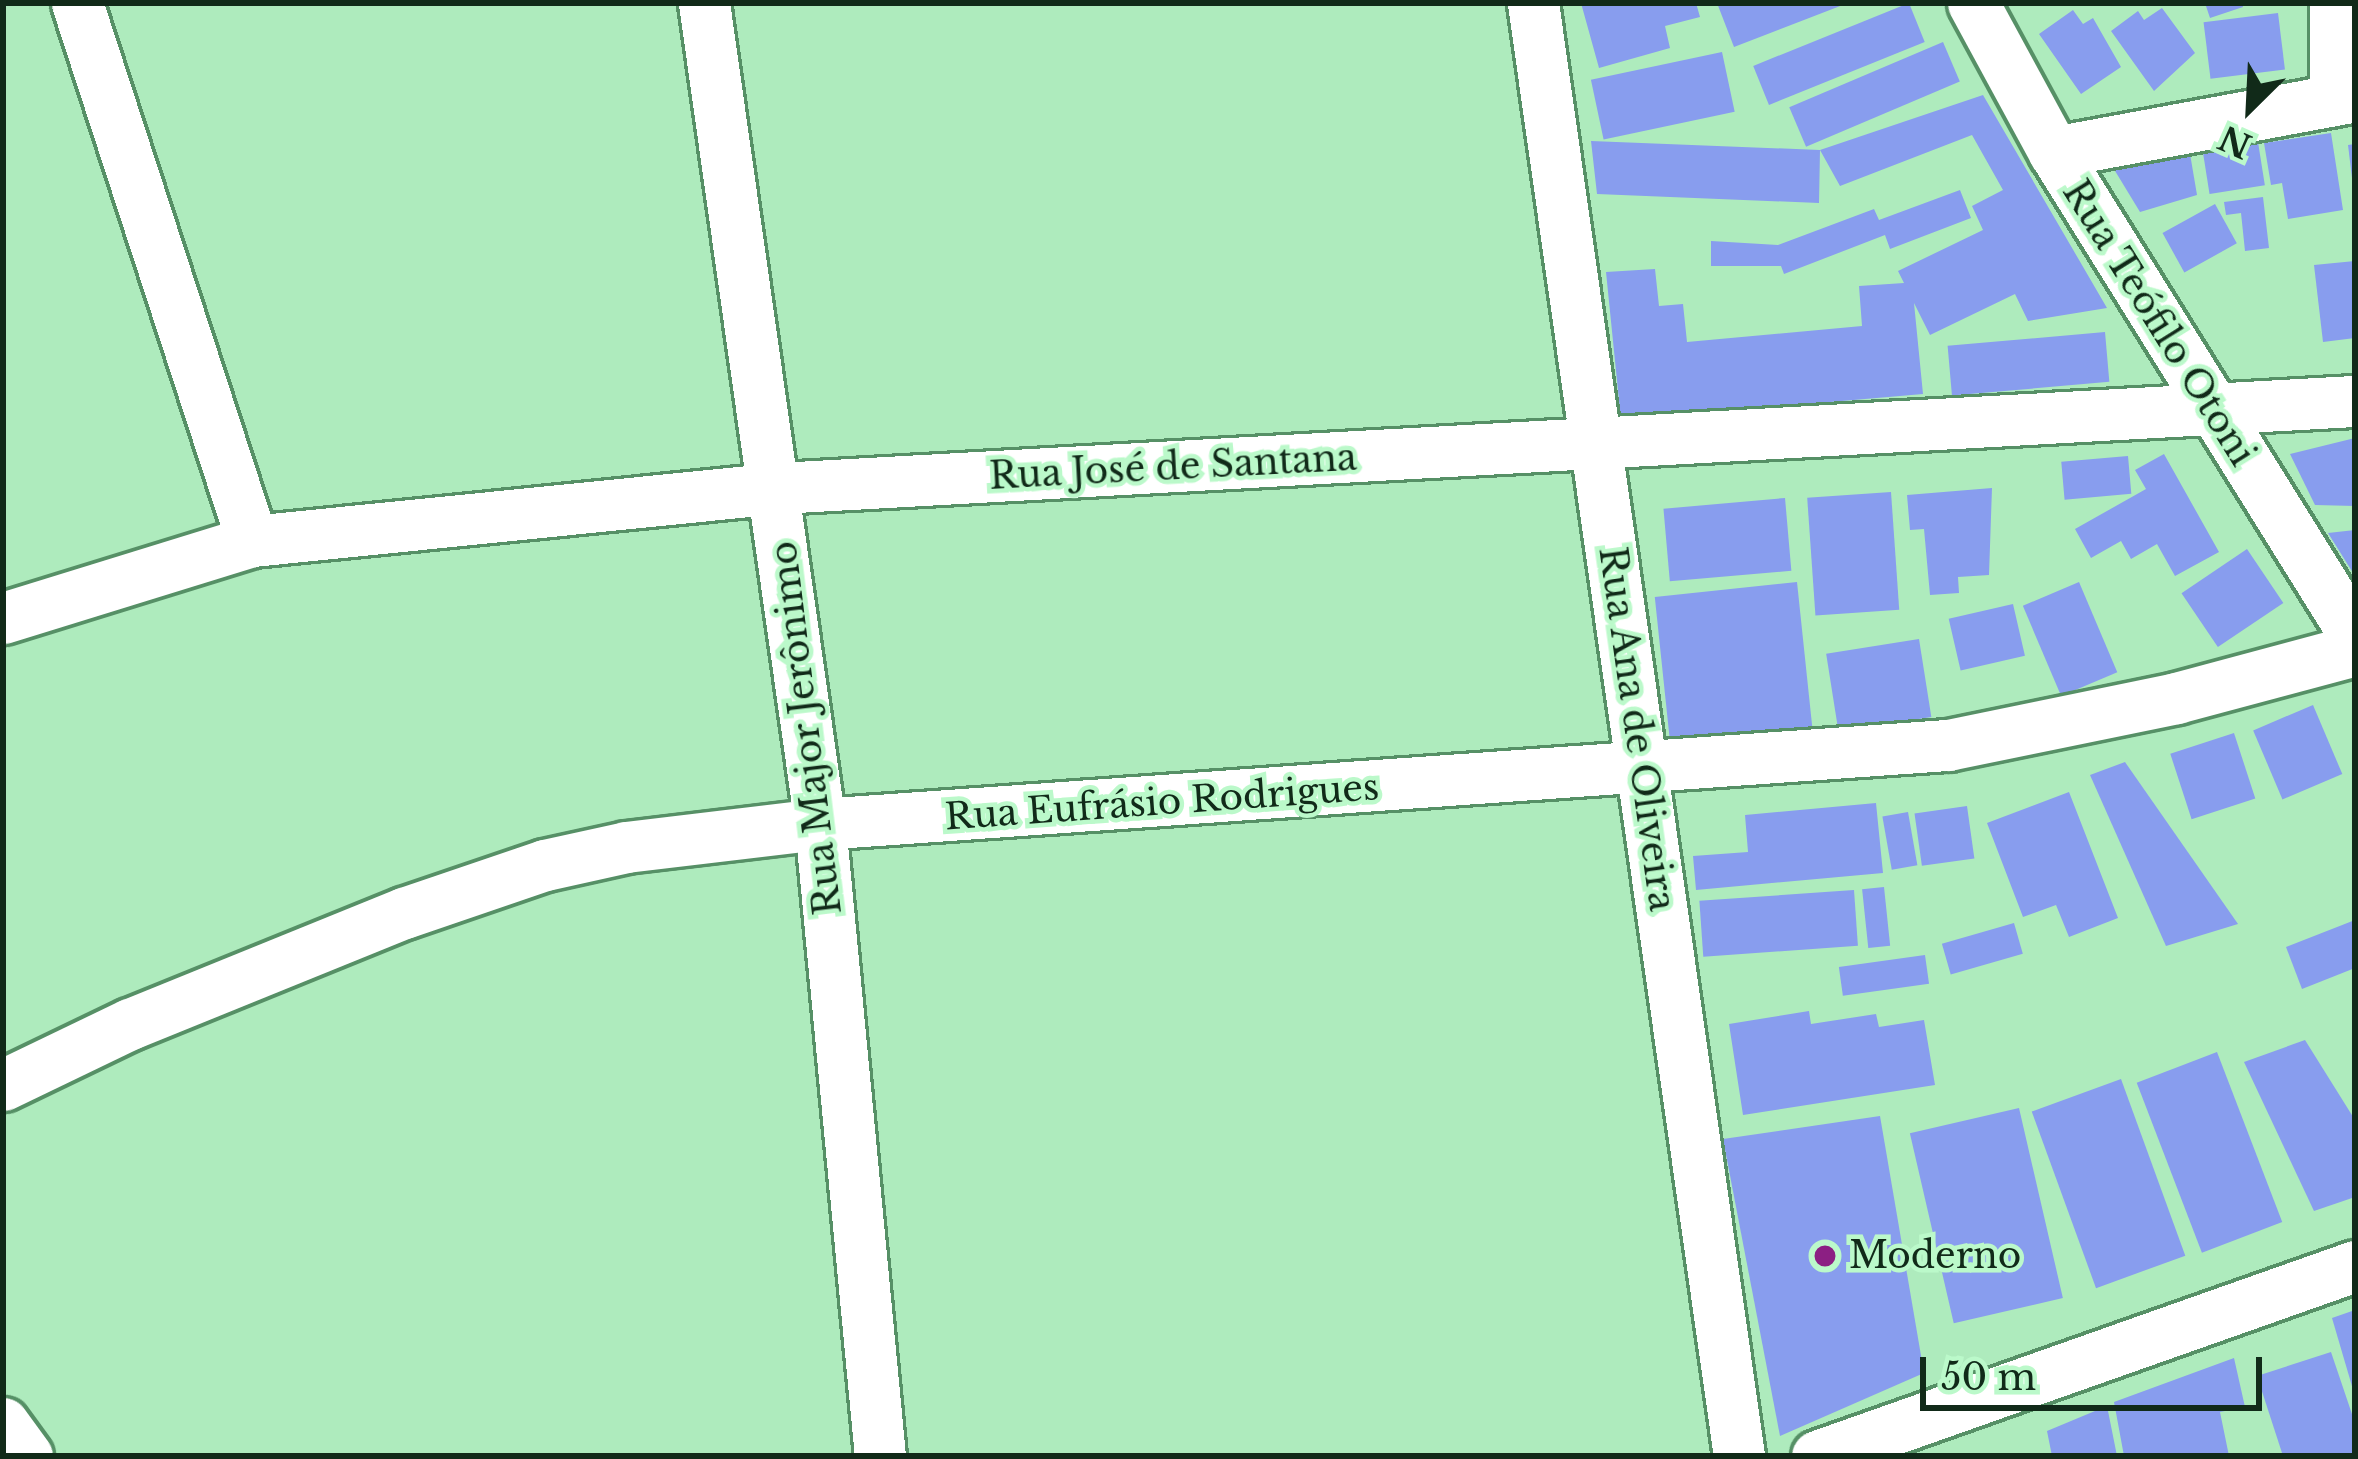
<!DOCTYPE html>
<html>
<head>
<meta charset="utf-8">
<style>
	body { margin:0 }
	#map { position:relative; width:2358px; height:1459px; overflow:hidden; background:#aeebbd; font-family:"Libre Baskerville",serif }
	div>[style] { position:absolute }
	.building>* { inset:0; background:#889dee; transform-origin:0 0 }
	.roads { filter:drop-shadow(3px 0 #569066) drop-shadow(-3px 0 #569066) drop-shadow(0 3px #569066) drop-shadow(0 -3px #569066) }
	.minor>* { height:51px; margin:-25.5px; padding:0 25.5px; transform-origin:25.5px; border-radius:25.5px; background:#fff }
	.dots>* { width:33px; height:33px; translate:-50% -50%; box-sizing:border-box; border:6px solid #bbf9ca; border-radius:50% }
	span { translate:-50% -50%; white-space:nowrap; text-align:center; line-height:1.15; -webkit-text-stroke:9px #bbf9ca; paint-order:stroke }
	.street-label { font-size:36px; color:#112a19 }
	.poi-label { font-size:36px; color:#112a19 }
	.left { translate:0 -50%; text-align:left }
	.frame { position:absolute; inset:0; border:6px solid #112a19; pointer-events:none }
	.north { position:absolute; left:2190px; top:48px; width:120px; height:120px; -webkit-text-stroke:9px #bbf9ca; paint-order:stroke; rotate:204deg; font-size:33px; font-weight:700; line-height:48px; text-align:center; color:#112a19 }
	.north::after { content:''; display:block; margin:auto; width:42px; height:54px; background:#112a19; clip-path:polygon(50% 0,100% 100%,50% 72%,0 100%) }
	.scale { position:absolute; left:1920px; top:1357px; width:342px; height:54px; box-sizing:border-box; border:6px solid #112a19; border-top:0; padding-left:15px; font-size:36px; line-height:42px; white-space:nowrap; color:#112a19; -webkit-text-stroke:9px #bbf9ca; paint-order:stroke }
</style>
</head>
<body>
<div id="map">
	<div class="building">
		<div style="clip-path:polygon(1581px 3px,1696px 3px,1700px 17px,1665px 26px,1670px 48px,1599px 68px)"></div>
		<div style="clip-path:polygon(1717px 3px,1848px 3px,1734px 47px)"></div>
		<div style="left:1909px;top:3px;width:42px;height:168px;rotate:68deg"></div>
		<div style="clip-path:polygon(2205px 3px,2242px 3px,2243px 7px,2210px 18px)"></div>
		<div style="clip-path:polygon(2162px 8px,2195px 53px,2154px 91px,2111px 31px,2138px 11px,2144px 20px)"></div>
		<div style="clip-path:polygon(2073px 10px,2083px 24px,2093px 18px,2121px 67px,2081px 94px,2039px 34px)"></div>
		<div style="left:2278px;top:13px;width:57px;height:75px;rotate:83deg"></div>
		<div style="left:1943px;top:42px;width:43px;height:167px;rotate:67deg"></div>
		<div style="left:1722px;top:52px;width:61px;height:134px;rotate:78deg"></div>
		<div style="clip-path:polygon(1983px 95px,2107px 308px,2028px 321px,2015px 294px,1930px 335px,1914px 303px,1923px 394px,1621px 420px,1606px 272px,1655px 269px,1659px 306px,1683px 304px,1687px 342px,1862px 326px,1859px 286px,1904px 283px,1898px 271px,1983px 230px,1972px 206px,2003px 190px,1972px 135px,1840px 186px,1820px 150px,1819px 203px,1597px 194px,1591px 141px,1820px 150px)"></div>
		<div style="left:2255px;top:123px;width:63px;height:56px;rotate:81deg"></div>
		<div style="clip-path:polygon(2331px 133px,2343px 210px,2288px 219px,2282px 183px,2271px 185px,2264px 143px)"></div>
		<div style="clip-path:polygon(2187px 136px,2197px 195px,2140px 212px,2109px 161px)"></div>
		<div style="clip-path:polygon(2355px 144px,2355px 178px,2352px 178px,2348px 145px)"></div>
		<div style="clip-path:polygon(1960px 190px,1971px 218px,1890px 249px,1885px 235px,1784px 274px,1781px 266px,1711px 266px,1711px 241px,1778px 245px,1874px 209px,1879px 220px)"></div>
		<div style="clip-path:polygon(2263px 197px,2269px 248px,2245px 251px,2241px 213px,2226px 215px,2224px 202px)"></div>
		<div style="left:2215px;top:204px;width:45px;height:60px;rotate:61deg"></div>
		<div style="clip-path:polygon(2355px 261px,2355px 338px,2323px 342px,2314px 265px)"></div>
		<div style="left:2105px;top:332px;width:50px;height:158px;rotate:85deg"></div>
		<div style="clip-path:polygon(2355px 438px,2355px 506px,2315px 505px,2290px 454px)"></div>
		<div style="clip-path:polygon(2164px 454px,2219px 552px,2175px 576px,2157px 544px,2131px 559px,2121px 541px,2091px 558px,2075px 529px,2146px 489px,2135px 470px)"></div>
		<div style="left:2128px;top:456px;width:38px;height:67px;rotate:85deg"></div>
		<div style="clip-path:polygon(1992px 488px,1989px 575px,1958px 577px,1959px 593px,1930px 595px,1924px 529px,1910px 530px,1907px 495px)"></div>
		<div style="left:1891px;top:492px;width:118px;height:84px;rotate:86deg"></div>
		<div style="left:1785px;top:498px;width:73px;height:122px;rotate:85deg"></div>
		<div style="clip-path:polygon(2355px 530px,2355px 576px,2328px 533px)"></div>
		<div style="left:2247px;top:549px;width:65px;height:79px;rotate:56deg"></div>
		<div style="left:1797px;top:582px;width:161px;height:143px;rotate:84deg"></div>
		<div style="left:2079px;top:582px;width:98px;height:61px;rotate:67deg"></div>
		<div style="left:2013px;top:604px;width:53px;height:66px;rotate:77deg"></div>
		<div style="left:1919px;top:639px;width:79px;height:94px;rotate:81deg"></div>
		<div style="left:2313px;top:705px;width:75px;height:65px;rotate:67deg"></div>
		<div style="left:2234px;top:733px;width:69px;height:67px;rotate:72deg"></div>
		<div style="clip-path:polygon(2125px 762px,2238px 924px,2166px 946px,2090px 775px)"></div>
		<div style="clip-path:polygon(2069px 792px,2118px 918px,2069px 937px,2056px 905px,2023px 917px,1987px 823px)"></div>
		<div style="clip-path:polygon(1876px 803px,1883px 873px,1696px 890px,1693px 856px,1748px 852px,1745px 815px)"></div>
		<div style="left:1967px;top:806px;width:53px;height:53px;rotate:82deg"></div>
		<div style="left:1908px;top:812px;width:54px;height:26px;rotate:80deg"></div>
		<div style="left:1884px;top:887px;width:59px;height:22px;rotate:84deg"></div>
		<div style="left:1854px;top:890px;width:56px;height:155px;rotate:86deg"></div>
		<div style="clip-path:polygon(2355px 920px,2355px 968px,2302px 989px,2286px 947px)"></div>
		<div style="left:2014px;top:923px;width:32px;height:75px;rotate:74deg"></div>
		<div style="left:1925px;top:955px;width:29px;height:87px;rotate:82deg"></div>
		<div style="clip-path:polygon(1809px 1011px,1811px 1024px,1876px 1014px,1879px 1027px,1924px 1020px,1935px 1085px,1743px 1115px,1729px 1024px)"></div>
		<div style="clip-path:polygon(2305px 1040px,2355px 1120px,2355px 1197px,2314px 1211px,2244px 1062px)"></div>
		<div style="left:2217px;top:1052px;width:182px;height:86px;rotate:69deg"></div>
		<div style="left:2121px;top:1079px;width:188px;height:95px;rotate:70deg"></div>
		<div style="left:2019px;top:1108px;width:195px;height:112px;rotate:77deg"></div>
		<div style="clip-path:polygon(1880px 1116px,1924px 1373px,1780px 1436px,1723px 1139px)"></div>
		<div style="clip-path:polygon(2355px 1310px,2355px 1393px,2354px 1393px,2332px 1318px)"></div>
		<div style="clip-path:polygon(2331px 1352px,2355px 1423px,2355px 1456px,2283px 1456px,2257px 1376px)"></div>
		<div style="clip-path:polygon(2234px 1358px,2245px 1407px,2220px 1412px,2229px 1456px,2124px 1456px,2114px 1402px)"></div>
		<div style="clip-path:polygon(2107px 1406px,2117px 1456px,2052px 1456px,2047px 1431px)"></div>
	</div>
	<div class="roads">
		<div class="minor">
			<div style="left:77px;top:3px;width:566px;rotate:71.98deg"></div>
			<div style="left:704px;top:3px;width:829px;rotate:81.96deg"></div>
			<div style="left:820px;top:824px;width:635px;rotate:84.58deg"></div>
			<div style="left:1533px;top:3px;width:1468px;rotate:81.93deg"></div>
			<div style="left:1973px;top:3px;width:170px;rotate:61.5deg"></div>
			<div style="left:2054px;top:152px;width:570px;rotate:58.12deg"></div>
			<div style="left:2335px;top:99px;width:96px;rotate:-90deg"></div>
			<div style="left:2054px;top:152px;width:306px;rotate:-10.5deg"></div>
			<div style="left:3px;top:618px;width:261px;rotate:-17.2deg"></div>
			<div style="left:252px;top:541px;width:529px;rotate:-5.75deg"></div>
			<div style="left:778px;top:488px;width:1579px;rotate:-3.16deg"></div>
			<div style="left:3px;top:1085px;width:141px;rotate:-25.7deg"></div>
			<div style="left:130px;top:1024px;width:296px;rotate:-22.1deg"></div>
			<div style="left:404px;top:913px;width:149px;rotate:-18.8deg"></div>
			<div style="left:545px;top:865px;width:83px;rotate:-12.5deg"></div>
			<div style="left:626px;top:847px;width:195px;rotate:-6.8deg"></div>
			<div style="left:820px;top:824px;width:1131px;rotate:-4.01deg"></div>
			<div style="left:1948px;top:745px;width:233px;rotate:-11.6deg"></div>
			<div style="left:2176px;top:698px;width:185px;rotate:-15deg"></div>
			<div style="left:3px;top:1423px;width:41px;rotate:54deg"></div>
			<div style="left:1817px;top:1456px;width:571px;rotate:-19.45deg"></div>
		</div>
	</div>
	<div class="dots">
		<div style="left:1825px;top:1256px;background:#8c1f83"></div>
	</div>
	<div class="street-label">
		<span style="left:2159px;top:323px;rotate:58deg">Rua Teófilo Otoni</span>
		<span style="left:1173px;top:467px;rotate:-3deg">Rua José de Santana</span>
		<span style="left:806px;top:728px;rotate:-97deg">Rua Major Jerônimo</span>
		<span style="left:1637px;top:729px;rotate:82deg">Rua Ana de Oliveira</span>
		<span style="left:1162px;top:802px;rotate:-4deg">Rua Eufrásio Rodrigues</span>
	</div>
	<div class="poi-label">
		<span class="left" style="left:1849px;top:1256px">Moderno</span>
	</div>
	<div class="frame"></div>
	<div class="north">N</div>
	<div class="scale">50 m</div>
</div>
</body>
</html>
